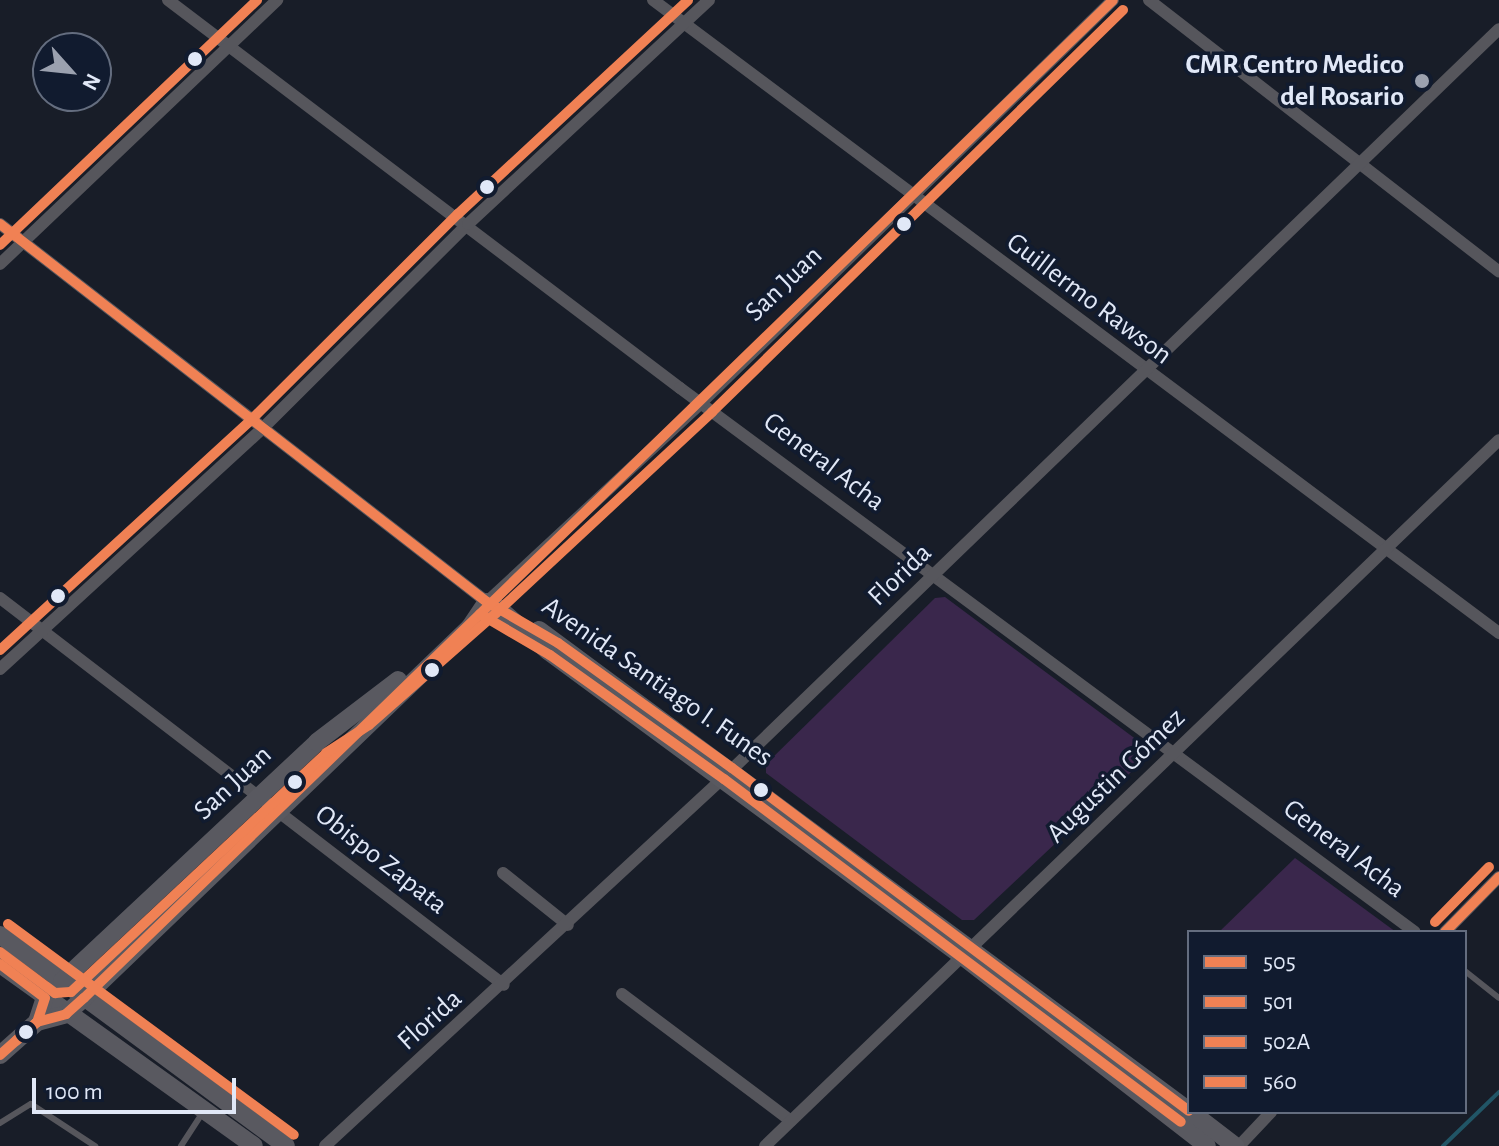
<!DOCTYPE html>
<html>
<head>
<meta charset="utf-8">
<style>
	body { margin:0 }
	#map { position:relative; width:1499px; height:1146px; overflow:hidden; background:#181d28; font-family:"Alegreya Sans",sans-serif }
	div>[style] { position:absolute }
	.green>* { inset:0; background:#3a274c }
	.stream>* { height:4px; margin:-2px; padding:0 2px; transform-origin:2px; border-radius:2px; background:#215566 }
	.lane>* { height:6px; margin:-3px; padding:0 3px; transform-origin:3px; border-radius:3px; background:#56565c }
	.street>* { height:12px; margin:-6px; padding:0 6px; transform-origin:6px; border-radius:6px; background:#56565c }
	.secondary>* { height:18px; margin:-9px; padding:0 9px; transform-origin:9px; border-radius:9px; background:#595960 }
	.bus-1>* { height:10px; margin:-5px; padding:0 5px; transform-origin:5px; border-radius:5px; background:#f08154 }
	.bus-2>* { height:10px; margin:-5px; padding:0 5px; transform-origin:5px; border-radius:5px; background:#f08154 }
	.bus-3>* { height:10px; margin:-5px; padding:0 5px; transform-origin:5px; border-radius:5px; background:#f08154 }
	.bus-4>* { height:10px; margin:-5px; padding:0 5px; transform-origin:5px; border-radius:5px; background:#f08154 }
	.dots>* { width:22px; height:22px; translate:-50% -50%; box-sizing:border-box; border:4px solid #111b2f; border-radius:50% }
	span { translate:-50% -50%; white-space:nowrap; text-align:center; line-height:1.15; -webkit-text-stroke:7px #111b2f; paint-order:stroke }
	.poi-label { font-size:28px; color:#e1e8f7; font-weight:700 }
	.right { translate:-100% -50%; text-align:right }
	.street-label { font-size:28px; color:#e1e8f7 }
	.legend { position:absolute; left:1187px; top:930px; width:280px; height:184px; box-sizing:border-box; background:#111b2f; border:2px solid #646d7f; margin:0; padding:10px 14px; list-style:none; font-size:24px; color:#e1e8f7 }
	.legend li { display:flex; align-items:center; gap:16px; height:40px }
	.legend b { width:40px; border:2px solid #646d7f }
	.north { position:absolute; left:32px; top:32px; width:80px; height:80px; box-sizing:border-box; background:#111b2f; border:2px solid #646d7f; border-radius:50%; rotate:117deg; font-size:22px; font-weight:700; line-height:32px; text-align:center; color:#e1e8f7 }
	.north::after { content:''; display:block; margin:auto; width:28px; height:36px; background:#9ba1af; clip-path:polygon(50% 0,100% 100%,50% 72%,0 100%) }
	.scale { position:absolute; left:32px; top:1078px; width:204px; height:36px; box-sizing:border-box; border:4px solid #e1e8f7; border-top:0; padding-left:10px; font-size:24px; line-height:28px; white-space:nowrap; color:#e1e8f7; -webkit-text-stroke:6px #111b2f; paint-order:stroke }
</style>
</head>
<body>
<div id="map">
	<div class="green">
		<div style="clip-path:polygon(945px 597px,1145px 746px,1145px 759px,974px 920px,962px 920px,766px 773px,766px 764px,935px 598px)"></div>
		<div style="clip-path:polygon(1295px 858px,1396px 932px,1219px 932px)"></div>
	</div>
	<div class="stream">
		<div style="left:1443px;top:1146px;width:78px;rotate:-44deg"></div>
	</div>
	<div class="lane">
		<div style="left:1465px;top:971px;width:43px;rotate:38.5deg"></div>
		<div style="left:0;top:1123px;width:36px;rotate:-32deg"></div>
		<div style="left:31px;top:1104px;width:77px;rotate:33.3deg"></div>
		<div style="left:181px;top:1146px;width:38px;rotate:-57deg"></div>
	</div>
	<div class="street">
		<div style="left:168px;top:0;width:642px;rotate:37.16deg"></div>
		<div style="left:680px;top:388px;width:914px;rotate:36.51deg"></div>
		<div style="left:653px;top:0;width:1057px;rotate:36.8deg"></div>
		<div style="left:1149px;top:0;width:443px;rotate:37.8deg"></div>
		<div style="left:0;top:224px;width:616px;rotate:37.82deg"></div>
		<div style="left:487px;top:602px;width:294px;rotate:-42.9deg"></div>
		<div style="left:702px;top:402px;width:575px;rotate:-44.37deg"></div>
		<div style="left:0;top:264px;width:383px;rotate:-43.6deg"></div>
		<div style="left:0;top:598px;width:635px;rotate:37.52deg"></div>
		<div style="left:0;top:669px;width:358px;rotate:-42.5deg"></div>
		<div style="left:264px;top:427px;width:288px;rotate:-44.9deg"></div>
		<div style="left:468px;top:224px;width:329px;rotate:-42.9deg"></div>
		<div style="left:503px;top:873px;width:83px;rotate:38.7deg"></div>
		<div style="left:1445px;top:932px;width:77px;rotate:-45.5deg"></div>
		<div style="left:622px;top:994px;width:211px;rotate:36.9deg"></div>
		<div style="left:325px;top:1146px;width:539px;rotate:-42.75deg"></div>
		<div style="left:721px;top:780px;width:1081px;rotate:-43.99deg"></div>
		<div style="left:765px;top:1146px;width:1018px;rotate:-43.89deg"></div>
		<div style="left:1239px;top:1146px;width:47px;rotate:-46.7deg"></div>
	</div>
	<div class="secondary">
		<div style="left:497px;top:607px;width:67px;rotate:40.8deg"></div>
		<div style="left:548px;top:651px;width:513px;rotate:36.36deg"></div>
		<div style="left:961px;top:955px;width:311px;rotate:37.8deg"></div>
		<div style="left:539px;top:630px;width:809px;rotate:36.5deg"></div>
		<div style="left:0;top:935px;width:355px;rotate:36.4deg"></div>
		<div style="left:0;top:964px;width:312px;rotate:35.6deg"></div>
		<div style="left:37px;top:1022px;width:25px;rotate:-72deg"></div>
		<div style="left:45px;top:998px;width:24px;rotate:-45deg"></div>
		<div style="left:62px;top:981px;width:349px;rotate:-43.1deg"></div>
		<div style="left:317px;top:742px;width:102px;rotate:-37.4deg"></div>
		<div style="left:0;top:1055px;width:50px;rotate:-41.7deg"></div>
		<div style="left:37px;top:1022px;width:30px;rotate:-15deg"></div>
		<div style="left:66px;top:1014px;width:24px;rotate:-42deg"></div>
		<div style="left:84px;top:998px;width:535px;rotate:-43.86deg"></div>
		<div style="left:470px;top:627px;width:30px;rotate:-56deg"></div>
		<div style="left:1191px;top:1112px;width:56px;rotate:37.7deg"></div>
	</div>
	<div class="bus-1">
		<div style="left:0;top:224px;width:616px;rotate:37.82deg"></div>
		<div style="left:487px;top:602px;width:82px;rotate:30deg"></div>
		<div style="left:558px;top:643px;width:214px;rotate:35.7deg"></div>
		<div style="left:732px;top:768px;width:571px;rotate:36.89deg"></div>
		<div style="left:1445px;top:932px;width:77px;rotate:-45.5deg"></div>
		<div style="left:0;top:964px;width:56px;rotate:37.1deg"></div>
		<div style="left:45px;top:998px;width:25px;rotate:108deg"></div>
		<div style="left:37px;top:1022px;width:28px;rotate:138deg"></div>
		<div style="left:0;top:1055px;width:50px;rotate:-41.7deg"></div>
		<div style="left:37px;top:1022px;width:30px;rotate:-15deg"></div>
		<div style="left:66px;top:1014px;width:24px;rotate:-42deg"></div>
		<div style="left:84px;top:998px;width:1433px;rotate:-44.12deg"></div>
	</div>
	<div class="bus-2">
		<div style="left:480px;top:614px;width:81px;rotate:30.4deg"></div>
		<div style="left:550px;top:655px;width:214px;rotate:35.5deg"></div>
		<div style="left:724px;top:779px;width:571px;rotate:36.89deg"></div>
		<div style="left:0;top:952px;width:69px;rotate:36.7deg"></div>
		<div style="left:55px;top:993px;width:16px;rotate:-4deg"></div>
		<div style="left:71px;top:992px;width:349px;rotate:-43.1deg"></div>
		<div style="left:326px;top:753px;width:51px;rotate:-33.1deg"></div>
		<div style="left:369px;top:725px;width:169px;rotate:-41.4deg"></div>
		<div style="left:496px;top:613px;width:295px;rotate:-42.9deg"></div>
		<div style="left:712px;top:412px;width:575px;rotate:-44.37deg"></div>
	</div>
	<div class="bus-3">
		<div style="left:0;top:245px;width:355px;rotate:-43.6deg"></div>
		<div style="left:0;top:650px;width:345px;rotate:-42.5deg"></div>
		<div style="left:254px;top:417px;width:288px;rotate:-44.9deg"></div>
		<div style="left:458px;top:214px;width:314px;rotate:-42.9deg"></div>
		<div style="left:1435px;top:922px;width:77px;rotate:-45.5deg"></div>
	</div>
	<div class="bus-4">
		<div style="left:8px;top:924px;width:355px;rotate:36.4deg"></div>
	</div>
	<div class="dots">
		<div style="left:195px;top:59px;background:#e1e8f7"></div>
		<div style="left:1422px;top:81px;background:#9ba1af"></div>
		<div style="left:487px;top:187px;background:#e1e8f7"></div>
		<div style="left:904px;top:224px;background:#e1e8f7"></div>
		<div style="left:58px;top:596px;background:#e1e8f7"></div>
		<div style="left:432px;top:670px;background:#e1e8f7"></div>
		<div style="left:295px;top:782px;background:#e1e8f7"></div>
		<div style="left:761px;top:790px;background:#e1e8f7"></div>
		<div style="left:26px;top:1032px;background:#e1e8f7"></div>
	</div>
	<div class="poi-label">
		<span class="right" style="left:1404px;top:81px">CMR Centro Medico<br>del Rosario</span>
	</div>
	<div class="street-label">
		<span style="left:784px;top:284px;rotate:-44deg">San Juan</span>
		<span style="left:1089px;top:299px;rotate:37deg">Guillermo Rawson</span>
		<span style="left:824px;top:462px;rotate:37deg">General Acha</span>
		<span style="left:900px;top:575px;rotate:-44deg">Florida</span>
		<span style="left:657px;top:682px;rotate:35deg">Avenida Santiago I. Funes</span>
		<span style="left:1116px;top:776px;rotate:-44deg">Augustin Gómez</span>
		<span style="left:233px;top:783px;rotate:-43deg">San Juan</span>
		<span style="left:1344px;top:849px;rotate:37deg">General Acha</span>
		<span style="left:381px;top:860px;rotate:38deg">Obispo Zapata</span>
		<span style="left:430px;top:1020px;rotate:-42deg">Florida</span>
	</div>
	<ul class="legend">
	<li><b style="height:10px;background:#f08154"></b>505</li>
	<li><b style="height:10px;background:#f08154"></b>501</li>
	<li><b style="height:10px;background:#f08154"></b>502A</li>
	<li><b style="height:10px;background:#f08154"></b>560</li>
	</ul>
	<div class="north">N</div>
	<div class="scale">100 m</div>
</div>
</body>
</html>
